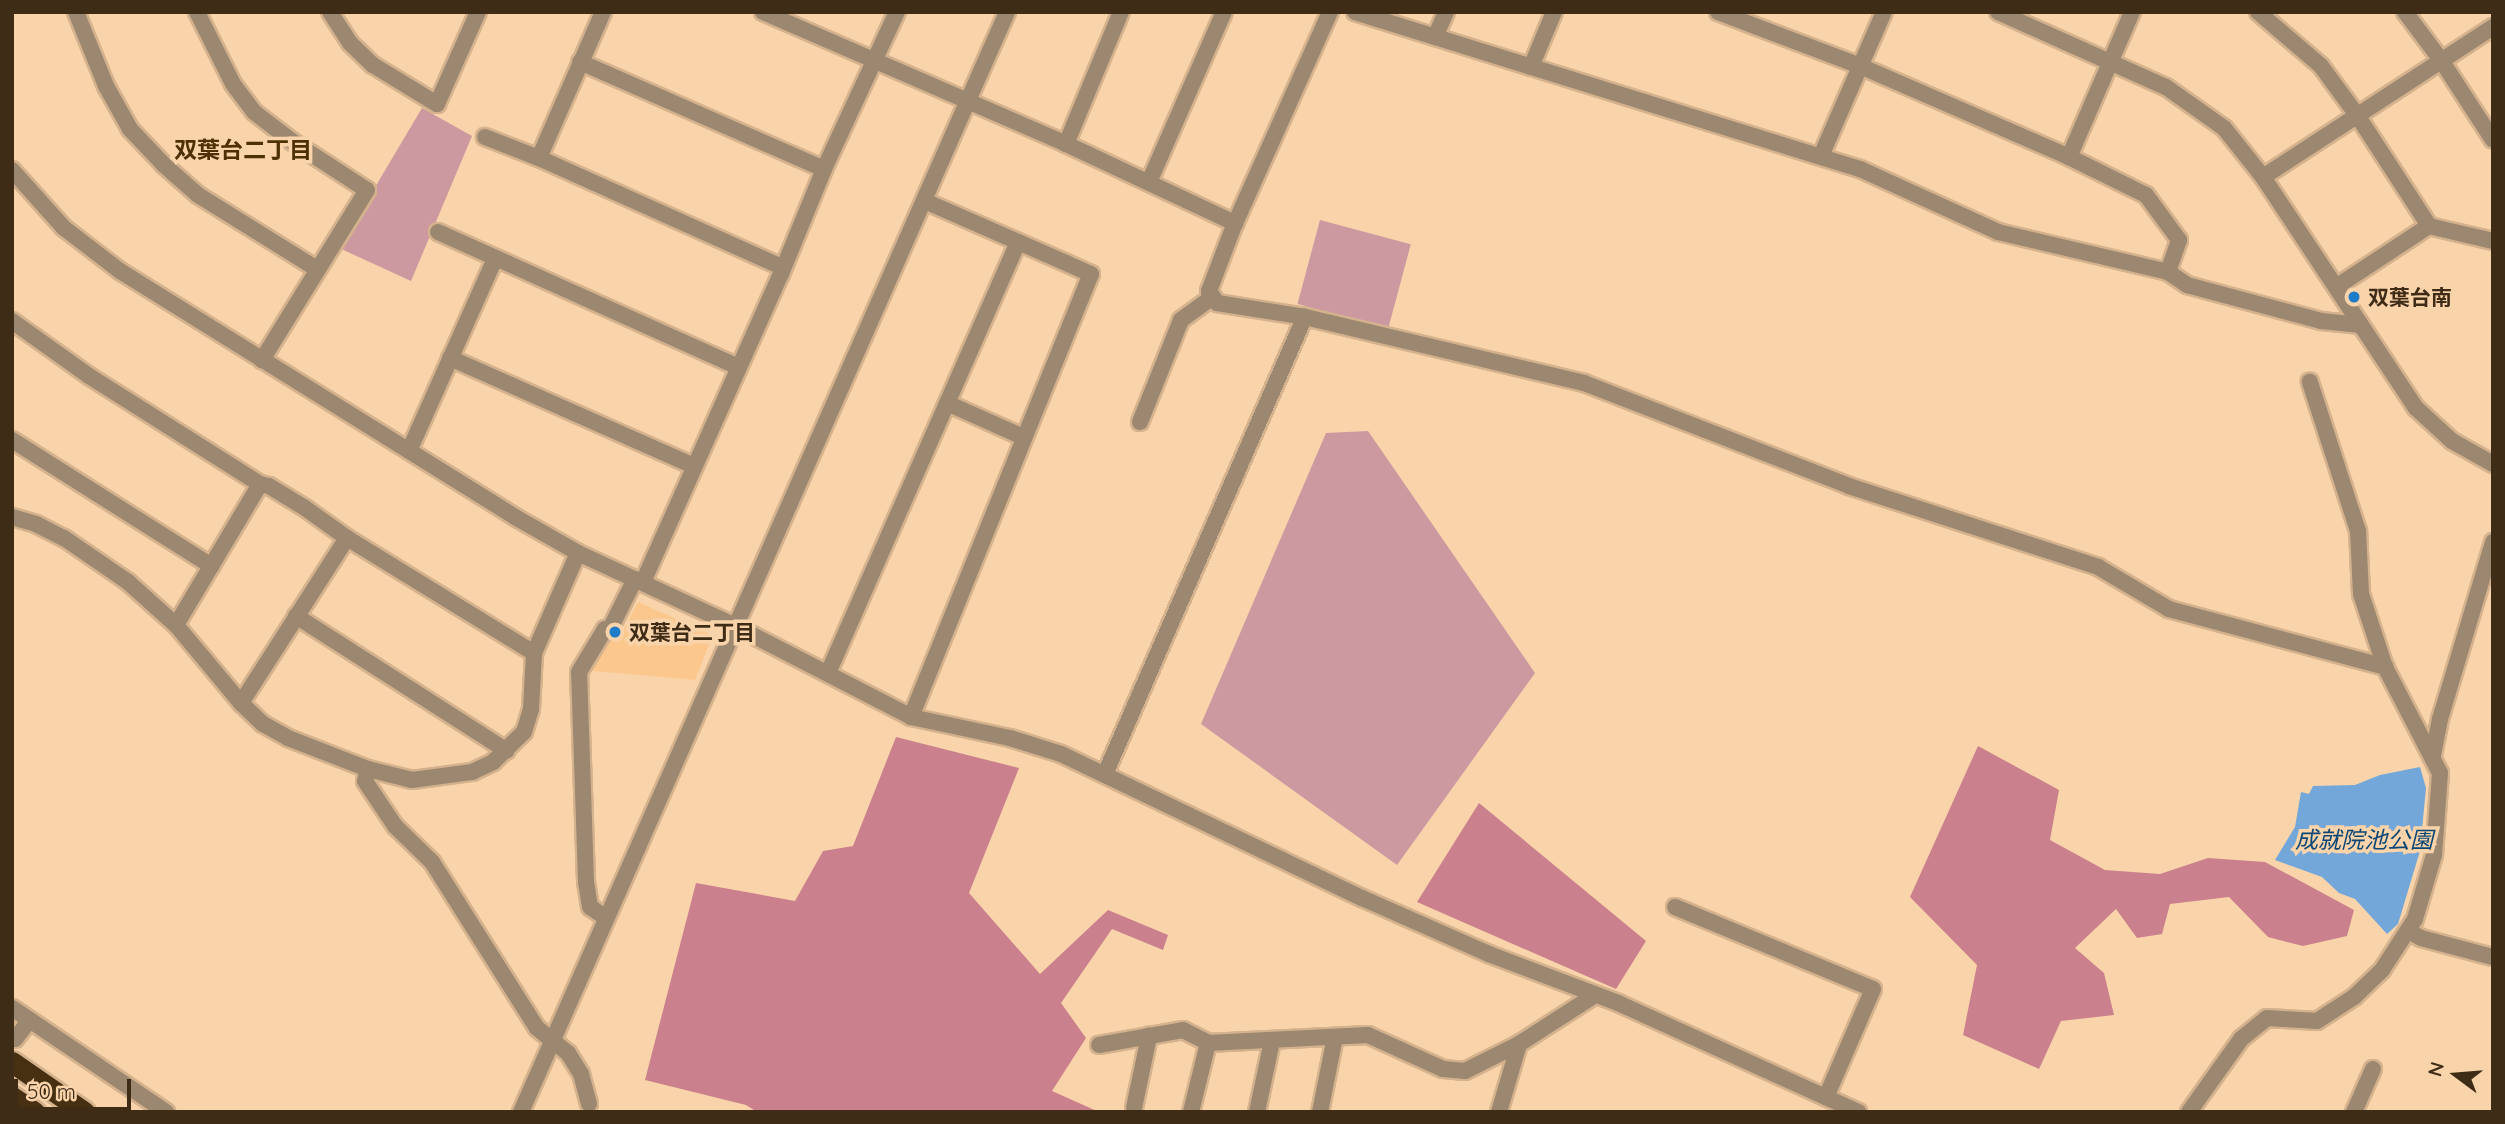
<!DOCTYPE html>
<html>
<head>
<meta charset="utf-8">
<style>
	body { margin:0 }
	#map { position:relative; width:2505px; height:1124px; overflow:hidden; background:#f9d3aa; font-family:Quicksand,"Noto Sans JP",sans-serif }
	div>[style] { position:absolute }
	.built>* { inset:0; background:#fcc78c }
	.green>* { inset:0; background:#cd99a1; transform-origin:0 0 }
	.forest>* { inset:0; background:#cb808d }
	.water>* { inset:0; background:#73a7da }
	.roads { filter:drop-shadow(2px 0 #d4b28d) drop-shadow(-2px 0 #d4b28d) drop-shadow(0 2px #d4b28d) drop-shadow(0 -2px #d4b28d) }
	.minor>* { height:16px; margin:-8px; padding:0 8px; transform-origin:8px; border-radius:8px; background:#9c8770 }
	.highway>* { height:21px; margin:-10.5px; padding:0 10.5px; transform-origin:10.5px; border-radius:10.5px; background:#472f11 }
	.dots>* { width:19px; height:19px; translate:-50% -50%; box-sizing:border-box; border:4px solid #f9d3aa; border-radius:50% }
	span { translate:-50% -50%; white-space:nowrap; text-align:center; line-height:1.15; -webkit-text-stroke:7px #f9d3aa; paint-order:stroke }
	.poi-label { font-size:21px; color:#3f2c17; font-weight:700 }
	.left { translate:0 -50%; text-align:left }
	.neighbourhood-label { font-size:23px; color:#4e3005; font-weight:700 }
	.water-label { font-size:23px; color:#0a4675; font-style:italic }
	.frame { position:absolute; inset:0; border:14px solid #3f2c17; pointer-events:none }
	.north { position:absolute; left:2421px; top:1040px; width:70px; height:70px; -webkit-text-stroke:5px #f9d3aa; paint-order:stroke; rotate:286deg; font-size:19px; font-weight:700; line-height:28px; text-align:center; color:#3f2c17 }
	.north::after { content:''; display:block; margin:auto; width:24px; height:32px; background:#3f2c17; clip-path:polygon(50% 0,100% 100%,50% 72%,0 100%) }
	.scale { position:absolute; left:14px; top:1079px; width:117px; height:32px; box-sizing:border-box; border:4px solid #3f2c17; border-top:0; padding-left:9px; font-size:21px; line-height:24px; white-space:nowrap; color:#3f2c17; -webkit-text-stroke:5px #f9d3aa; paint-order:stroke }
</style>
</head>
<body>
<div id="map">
	<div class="built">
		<div style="clip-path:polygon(638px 602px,708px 633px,710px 642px,695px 680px,584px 670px,606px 633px,619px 638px)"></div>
	</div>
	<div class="green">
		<div style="clip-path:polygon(422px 108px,472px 136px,411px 281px,339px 248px)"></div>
		<div style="left:1320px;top:220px;width:94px;height:87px;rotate:15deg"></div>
		<div style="clip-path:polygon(1368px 431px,1535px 673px,1397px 865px,1201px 724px,1326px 433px)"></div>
	</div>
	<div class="forest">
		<div style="clip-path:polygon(896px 737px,1019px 768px,969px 893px,1040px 974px,1108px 910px,1168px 935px,1163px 950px,1112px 929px,1061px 1003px,1086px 1038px,1052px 1091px,1099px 1112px,757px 1112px,746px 1105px,645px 1080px,696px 883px,795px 901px,823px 851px,853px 846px)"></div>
		<div style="clip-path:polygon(1978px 746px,2059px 790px,2050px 840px,2105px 870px,2160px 874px,2208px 858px,2265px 862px,2354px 910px,2347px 936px,2303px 946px,2268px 937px,2229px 897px,2170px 904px,2162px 934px,2137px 938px,2116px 909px,2075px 948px,2104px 973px,2114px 1015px,2061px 1021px,2039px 1069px,1963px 1035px,1977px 965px,1910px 897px)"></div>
		<div style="clip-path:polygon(1479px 803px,1646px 941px,1616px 989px,1417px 902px)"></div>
	</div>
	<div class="water">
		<div style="clip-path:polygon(2420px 767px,2426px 788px,2420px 851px,2398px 924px,2387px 934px,2355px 899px,2339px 893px,2322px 877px,2275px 860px,2295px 827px,2301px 792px,2309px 794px,2313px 786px,2355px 785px,2380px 775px)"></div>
	</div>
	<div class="roads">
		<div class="minor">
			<div style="left:76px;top:12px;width:80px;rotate:67.9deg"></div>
			<div style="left:106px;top:86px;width:49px;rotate:60.8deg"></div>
			<div style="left:130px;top:129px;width:50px;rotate:46.6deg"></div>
			<div style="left:164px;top:165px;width:45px;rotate:41.4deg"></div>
			<div style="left:198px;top:195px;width:140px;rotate:31.9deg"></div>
			<div style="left:197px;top:12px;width:80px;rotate:63.4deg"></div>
			<div style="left:233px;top:84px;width:35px;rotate:53deg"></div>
			<div style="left:254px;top:112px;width:49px;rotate:37.6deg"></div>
			<div style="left:293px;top:142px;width:88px;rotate:33deg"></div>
			<div style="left:367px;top:190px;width:200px;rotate:121.7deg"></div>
			<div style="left:330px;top:12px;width:37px;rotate:57deg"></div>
			<div style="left:350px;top:43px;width:32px;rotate:44deg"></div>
			<div style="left:373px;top:65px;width:75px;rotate:31.4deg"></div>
			<div style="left:437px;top:104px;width:101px;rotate:-66deg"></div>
			<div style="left:603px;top:12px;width:159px;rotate:113.7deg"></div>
			<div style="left:539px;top:158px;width:266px;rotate:24.2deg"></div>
			<div style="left:763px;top:12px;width:331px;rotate:23.5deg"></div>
			<div style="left:1066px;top:144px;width:187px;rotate:25.1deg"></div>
			<div style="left:1330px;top:12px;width:231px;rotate:114.2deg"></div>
			<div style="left:1235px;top:223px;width:73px;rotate:110.9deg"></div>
			<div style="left:1209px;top:291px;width:14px;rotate:56deg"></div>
			<div style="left:1217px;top:303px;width:89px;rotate:9deg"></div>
			<div style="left:1305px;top:317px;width:287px;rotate:13.3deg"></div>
			<div style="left:1584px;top:383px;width:284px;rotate:21.2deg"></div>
			<div style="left:1849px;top:486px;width:262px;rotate:18deg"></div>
			<div style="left:2098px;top:567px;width:82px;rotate:30.6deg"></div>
			<div style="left:2169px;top:609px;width:224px;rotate:15deg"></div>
			<div style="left:1355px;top:12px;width:529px;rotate:17.27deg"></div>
			<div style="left:1860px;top:169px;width:152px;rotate:24.5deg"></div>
			<div style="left:1998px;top:232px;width:175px;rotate:13.2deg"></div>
			<div style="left:2168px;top:272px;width:23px;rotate:34deg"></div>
			<div style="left:2187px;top:285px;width:139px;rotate:15deg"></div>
			<div style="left:2321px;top:321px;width:40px;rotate:5.7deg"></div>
			<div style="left:1718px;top:12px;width:152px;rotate:20.8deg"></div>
			<div style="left:1860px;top:66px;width:228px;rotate:23.5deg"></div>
			<div style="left:2069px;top:157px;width:86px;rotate:26.3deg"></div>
			<div style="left:2146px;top:195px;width:56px;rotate:53.7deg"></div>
			<div style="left:2179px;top:240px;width:34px;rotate:109deg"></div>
			<div style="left:1998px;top:12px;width:184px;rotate:24.1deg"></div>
			<div style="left:2166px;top:87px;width:71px;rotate:35.3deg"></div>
			<div style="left:2224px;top:128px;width:63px;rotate:51.5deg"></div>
			<div style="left:2263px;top:177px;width:277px;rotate:56.5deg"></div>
			<div style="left:2416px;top:408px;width:49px;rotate:42.5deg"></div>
			<div style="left:2452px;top:441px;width:47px;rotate:29.3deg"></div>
			<div style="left:2258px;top:12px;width:83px;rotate:40.6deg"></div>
			<div style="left:2321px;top:66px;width:61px;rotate:53.7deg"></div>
			<div style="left:2357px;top:115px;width:132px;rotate:57deg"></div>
			<div style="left:2405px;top:12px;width:60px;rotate:53.1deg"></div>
			<div style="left:2441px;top:60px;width:95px;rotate:57deg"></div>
			<div style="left:1435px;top:37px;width:27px;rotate:-66deg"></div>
			<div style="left:580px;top:62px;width:266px;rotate:23.7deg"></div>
			<div style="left:1531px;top:67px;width:60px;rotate:-67.3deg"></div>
			<div style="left:485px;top:137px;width:58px;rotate:21.3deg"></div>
			<div style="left:1066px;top:144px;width:143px;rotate:-67.4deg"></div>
			<div style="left:1821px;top:156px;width:157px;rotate:-66.4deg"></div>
			<div style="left:2069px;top:157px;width:158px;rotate:-66.5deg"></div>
			<div style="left:12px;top:170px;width:78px;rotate:48.1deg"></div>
			<div style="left:64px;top:228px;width:71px;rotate:37.5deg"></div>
			<div style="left:120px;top:271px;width:465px;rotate:31.9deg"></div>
			<div style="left:515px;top:517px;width:73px;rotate:29.7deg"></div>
			<div style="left:578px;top:553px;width:173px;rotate:24.9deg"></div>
			<div style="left:735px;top:626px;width:198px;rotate:27.3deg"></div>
			<div style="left:911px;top:717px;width:101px;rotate:12deg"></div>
			<div style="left:1010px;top:738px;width:53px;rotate:17.4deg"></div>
			<div style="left:1061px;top:754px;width:334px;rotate:25.6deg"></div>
			<div style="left:1362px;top:898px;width:139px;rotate:23.8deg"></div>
			<div style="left:1489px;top:954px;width:138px;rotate:20.8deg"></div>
			<div style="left:1618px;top:1003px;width:264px;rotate:24.4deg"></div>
			<div style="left:2263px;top:177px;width:275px;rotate:-33.1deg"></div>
			<div style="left:1149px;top:182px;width:186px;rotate:-66.2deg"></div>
			<div style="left:438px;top:232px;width:329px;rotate:24.2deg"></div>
			<div style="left:2336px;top:287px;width:111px;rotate:-33.3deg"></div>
			<div style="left:2429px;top:226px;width:66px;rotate:13.2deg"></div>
			<div style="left:12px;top:321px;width:95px;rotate:35.5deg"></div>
			<div style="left:89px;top:376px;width:202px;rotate:32.3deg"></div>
			<div style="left:260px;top:484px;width:9px;rotate:13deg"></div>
			<div style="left:269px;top:486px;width:42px;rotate:31.4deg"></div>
			<div style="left:305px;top:508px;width:52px;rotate:35.5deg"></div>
			<div style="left:450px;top:358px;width:267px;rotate:23.9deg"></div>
			<div style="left:947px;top:403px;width:83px;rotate:24.1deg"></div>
			<div style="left:1140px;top:422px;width:110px;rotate:-68.1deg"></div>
			<div style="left:1181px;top:320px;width:39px;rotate:-36deg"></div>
			<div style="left:12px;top:440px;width:236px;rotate:32.3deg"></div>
			<div style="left:409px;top:451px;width:210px;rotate:-65.9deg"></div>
			<div style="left:12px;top:517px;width:25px;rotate:16deg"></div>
			<div style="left:36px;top:524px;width:31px;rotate:27deg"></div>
			<div style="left:64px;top:538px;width:78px;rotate:34.5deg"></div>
			<div style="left:128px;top:582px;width:64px;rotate:41.9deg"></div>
			<div style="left:176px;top:625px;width:102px;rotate:50.2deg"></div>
			<div style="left:241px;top:703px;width:30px;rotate:44deg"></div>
			<div style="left:263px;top:724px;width:29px;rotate:29deg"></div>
			<div style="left:288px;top:738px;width:86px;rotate:21.2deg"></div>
			<div style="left:368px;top:769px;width:45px;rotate:14deg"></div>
			<div style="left:412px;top:780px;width:61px;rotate:-7.6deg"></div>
			<div style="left:472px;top:772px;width:23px;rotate:-25deg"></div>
			<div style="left:493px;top:762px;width:43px;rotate:-44.1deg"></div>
			<div style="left:524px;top:732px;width:24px;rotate:-73deg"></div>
			<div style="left:531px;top:709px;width:56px;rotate:-86.9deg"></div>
			<div style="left:534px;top:653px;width:109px;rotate:-66.3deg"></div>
			<div style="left:643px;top:582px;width:338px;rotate:-65.9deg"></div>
			<div style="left:781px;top:274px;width:113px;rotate:-67.7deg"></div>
			<div style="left:824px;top:169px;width:173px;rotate:-65.1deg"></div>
			<div style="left:296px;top:616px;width:250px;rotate:32.6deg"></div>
			<div style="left:176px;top:625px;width:164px;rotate:-59.2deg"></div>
			<div style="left:828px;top:673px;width:470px;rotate:-66.2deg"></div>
			<div style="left:241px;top:703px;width:196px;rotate:-57.3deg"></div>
			<div style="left:347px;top:538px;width:220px;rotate:31.6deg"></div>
			<div style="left:911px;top:717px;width:478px;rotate:-67.9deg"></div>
			<div style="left:1091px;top:274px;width:181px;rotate:-156.3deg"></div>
			<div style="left:2433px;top:755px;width:37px;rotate:-79deg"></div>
			<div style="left:2440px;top:719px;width:185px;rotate:-73.3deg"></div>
			<div style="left:368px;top:769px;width:12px;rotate:104deg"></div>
			<div style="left:365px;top:781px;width:54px;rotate:56.3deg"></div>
			<div style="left:395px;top:826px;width:52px;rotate:44.2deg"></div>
			<div style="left:432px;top:862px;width:196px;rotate:57.7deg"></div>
			<div style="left:537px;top:1028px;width:40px;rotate:39deg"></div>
			<div style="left:568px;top:1053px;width:25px;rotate:58deg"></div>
			<div style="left:581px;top:1074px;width:31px;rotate:75deg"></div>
			<div style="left:1105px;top:774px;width:499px;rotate:-66.4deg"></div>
			<div style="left:1675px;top:907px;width:214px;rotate:22.5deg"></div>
			<div style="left:1873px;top:989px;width:118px;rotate:113.5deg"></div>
			<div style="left:606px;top:918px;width:19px;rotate:-145deg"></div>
			<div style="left:590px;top:907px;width:26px;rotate:-99deg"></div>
			<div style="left:586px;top:881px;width:209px;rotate:-91.9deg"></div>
			<div style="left:579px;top:672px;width:50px;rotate:-58.8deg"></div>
			<div style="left:605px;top:629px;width:4px;rotate:27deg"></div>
			<div style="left:609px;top:631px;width:58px;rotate:-63.4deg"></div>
			<div style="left:2408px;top:931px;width:15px;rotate:28deg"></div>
			<div style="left:2421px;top:938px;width:74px;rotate:14.8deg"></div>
			<div style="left:12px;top:1008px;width:186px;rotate:34deg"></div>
			<div style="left:15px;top:1039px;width:24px;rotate:-52deg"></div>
			<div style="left:1099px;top:1045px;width:85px;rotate:-10.1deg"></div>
			<div style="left:1183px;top:1030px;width:28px;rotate:27deg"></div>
			<div style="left:1208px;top:1043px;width:160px;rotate:-2.9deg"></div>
			<div style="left:1368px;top:1035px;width:82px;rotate:24.4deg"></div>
			<div style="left:1443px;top:1069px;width:22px;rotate:5deg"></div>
			<div style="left:1465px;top:1071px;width:60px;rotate:-26.6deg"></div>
			<div style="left:1134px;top:1108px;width:74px;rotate:-78.2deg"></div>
			<div style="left:521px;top:1112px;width:1203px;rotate:-66.16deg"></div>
			<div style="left:1191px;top:1112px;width:71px;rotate:-76.2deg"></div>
			<div style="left:1257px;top:1112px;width:73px;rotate:-78.1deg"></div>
			<div style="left:1320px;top:1112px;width:76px;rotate:-78.7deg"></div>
			<div style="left:1499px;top:1112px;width:71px;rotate:-73.6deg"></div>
			<div style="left:1519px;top:1044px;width:90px;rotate:-32.8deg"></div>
			<div style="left:2189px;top:1112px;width:90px;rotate:-54.5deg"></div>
			<div style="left:2241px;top:1039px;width:33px;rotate:-39deg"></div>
			<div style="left:2267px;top:1018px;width:50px;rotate:3.4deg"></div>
			<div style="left:2317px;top:1021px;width:44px;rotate:-33deg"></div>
			<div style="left:2354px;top:997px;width:39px;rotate:-44deg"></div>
			<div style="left:2382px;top:970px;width:61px;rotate:-57.1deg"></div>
			<div style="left:2415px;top:919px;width:67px;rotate:-73.5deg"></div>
			<div style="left:2434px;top:855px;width:82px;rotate:-85.8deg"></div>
			<div style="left:2440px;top:773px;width:119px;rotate:-117.4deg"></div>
			<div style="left:2385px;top:667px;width:77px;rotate:-108.2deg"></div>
			<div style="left:2361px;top:594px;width:63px;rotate:-92.7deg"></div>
			<div style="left:2358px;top:531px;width:157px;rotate:-107.9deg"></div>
			<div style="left:2354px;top:1112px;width:47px;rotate:-66.2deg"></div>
		</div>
		<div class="highway">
			<div style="left:12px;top:1062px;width:88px;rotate:34.8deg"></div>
			<div style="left:12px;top:1097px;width:27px;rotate:34deg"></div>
		</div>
	</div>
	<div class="dots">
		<div style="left:2354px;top:297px;background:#1f7cc9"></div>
		<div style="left:615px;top:632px;background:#1f7cc9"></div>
	</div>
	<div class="poi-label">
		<span class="left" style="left:2368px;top:297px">双葉台南</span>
		<span class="left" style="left:629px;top:632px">双葉台二丁目</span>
	</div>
	<div class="neighbourhood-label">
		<span style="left:243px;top:150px">双葉台二丁目</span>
	</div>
	<div class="water-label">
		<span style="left:2364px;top:840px">成就院池公園</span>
	</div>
	<div class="frame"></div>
	<div class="north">N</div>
	<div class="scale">50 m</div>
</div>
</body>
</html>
